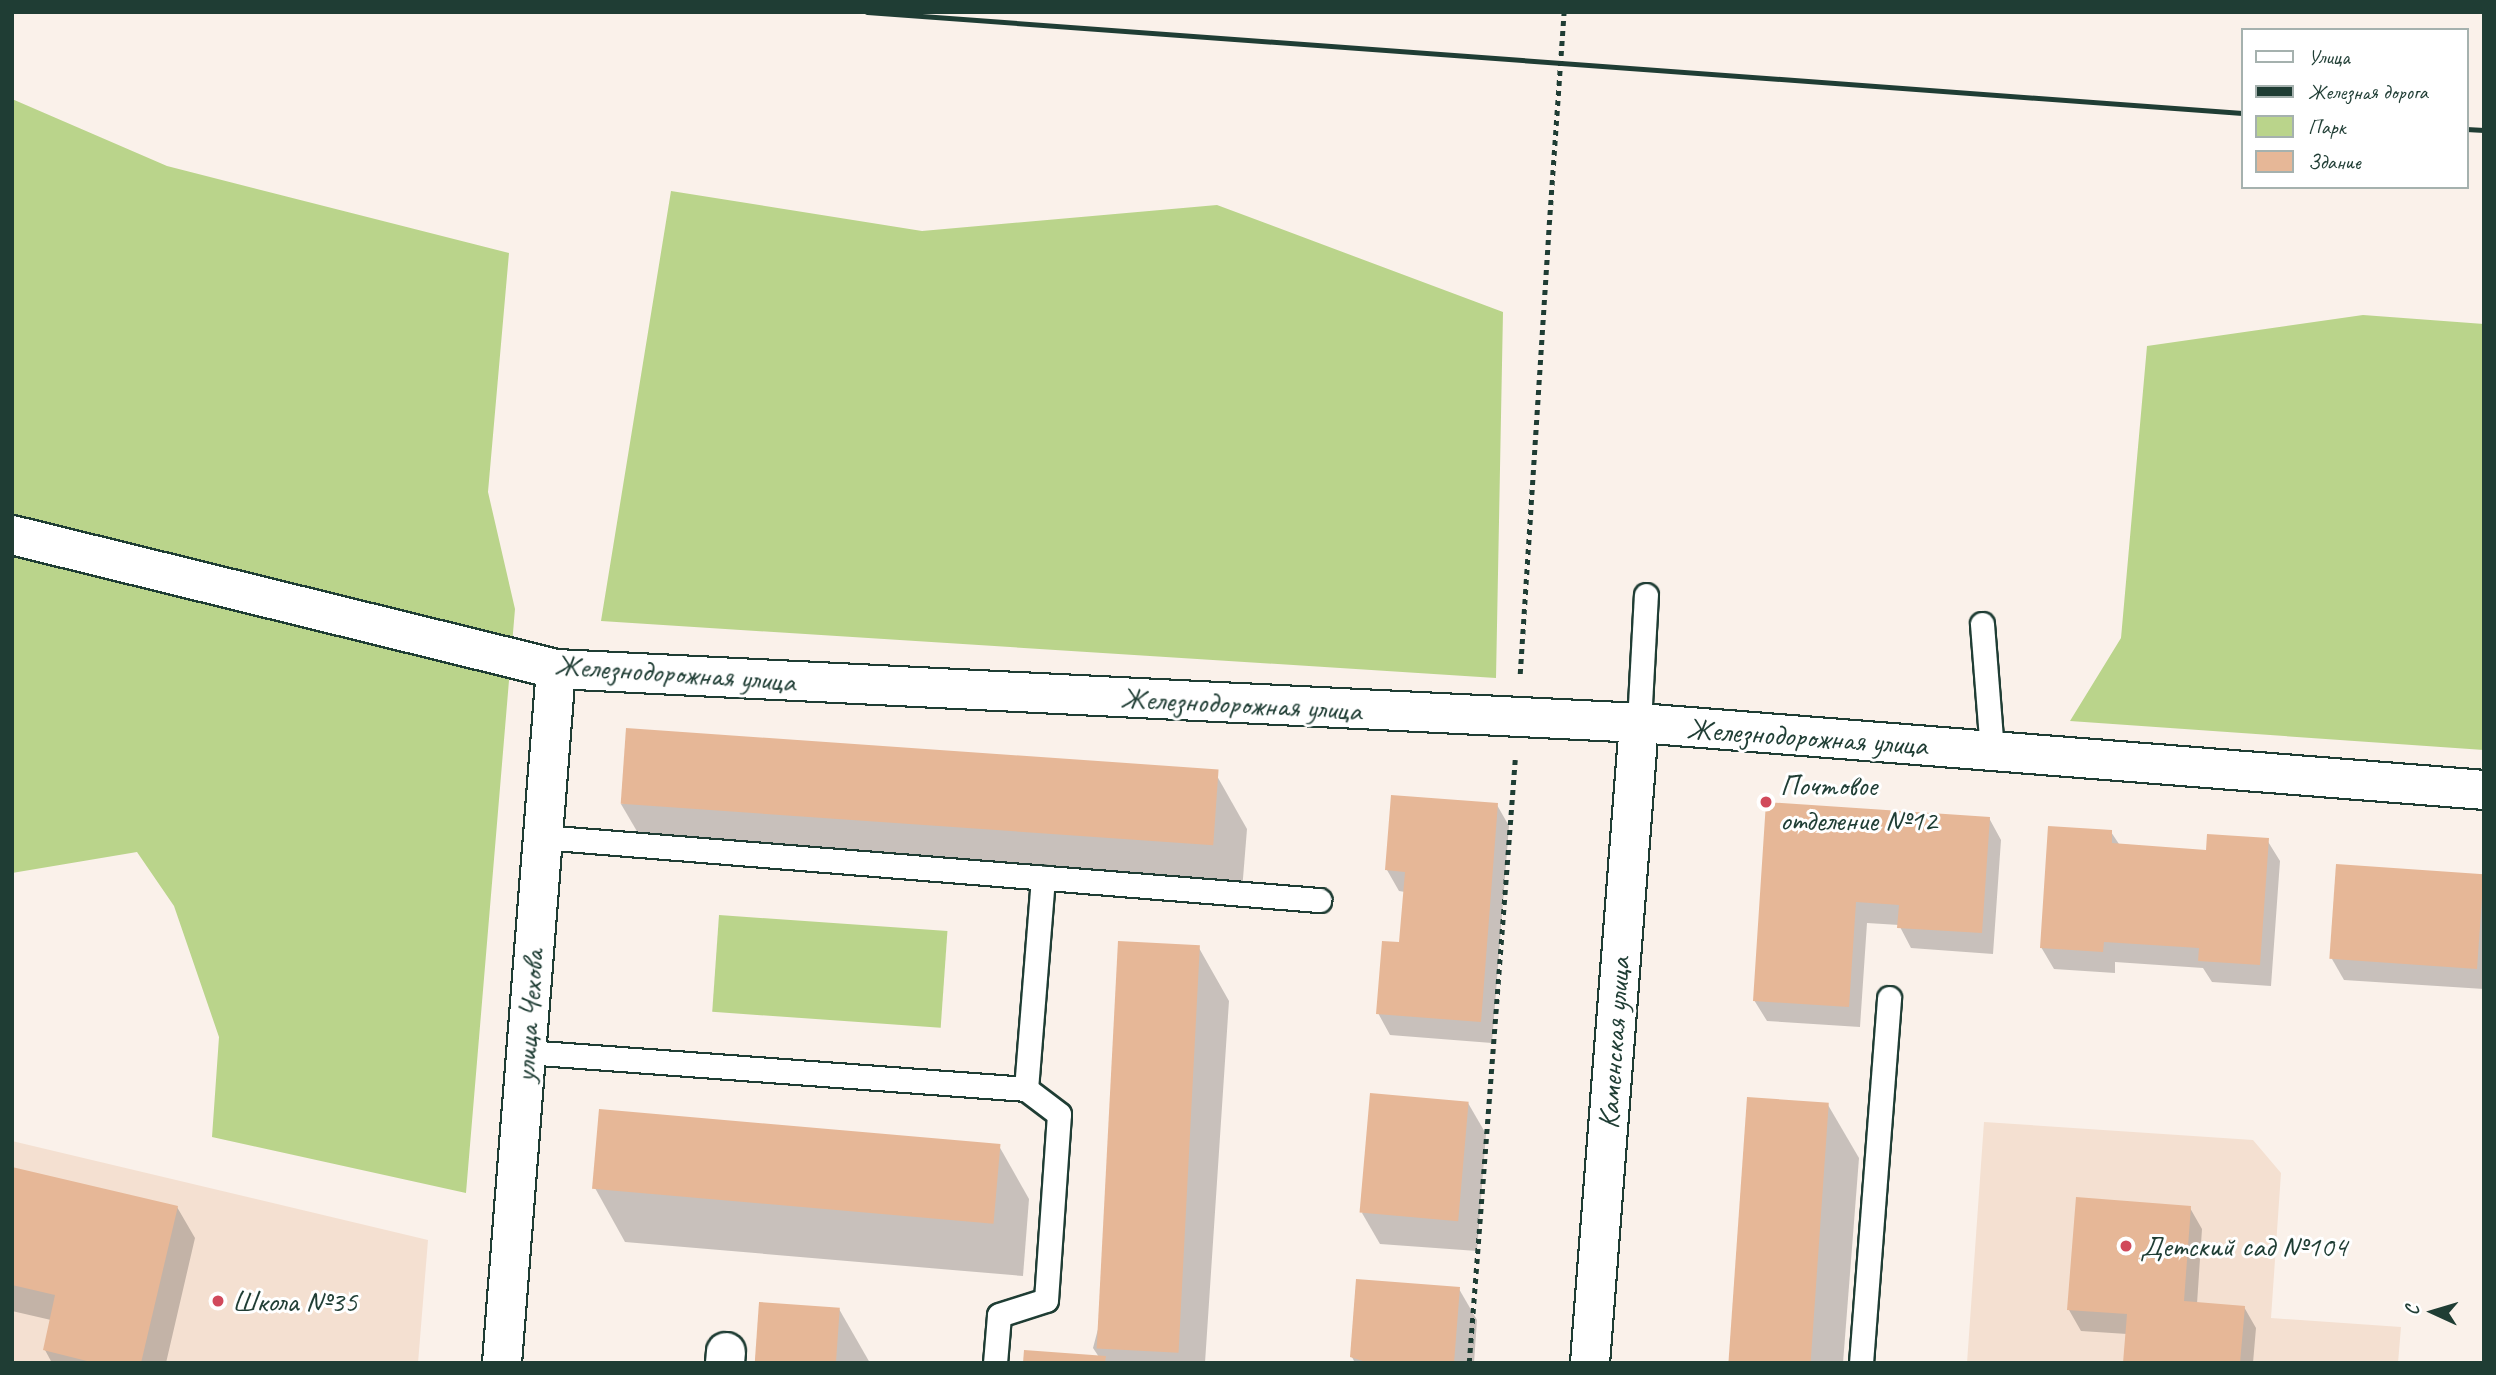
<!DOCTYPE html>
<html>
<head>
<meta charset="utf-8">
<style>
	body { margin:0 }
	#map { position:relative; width:2496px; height:1375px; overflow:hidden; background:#faf1ea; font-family:Caveat,sans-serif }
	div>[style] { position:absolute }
	.built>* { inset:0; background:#f4e0d1 }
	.green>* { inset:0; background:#bad48b; transform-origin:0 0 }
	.shadow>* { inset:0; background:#0003 }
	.building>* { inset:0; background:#e6b797; transform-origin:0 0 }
	.path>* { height:4.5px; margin-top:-2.25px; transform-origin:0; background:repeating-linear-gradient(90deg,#1f3d34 0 5px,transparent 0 10px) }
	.roads { filter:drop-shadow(2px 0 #1f3d34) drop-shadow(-2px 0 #1f3d34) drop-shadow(0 2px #1f3d34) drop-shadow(0 -2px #1f3d34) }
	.lane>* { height:23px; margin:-11.5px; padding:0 11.5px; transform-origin:11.5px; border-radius:11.5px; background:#fff }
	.street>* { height:38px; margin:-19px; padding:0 19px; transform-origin:19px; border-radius:19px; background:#fff }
	.secondary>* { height:38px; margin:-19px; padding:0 19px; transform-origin:19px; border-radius:19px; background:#fff }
	.rail>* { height:5px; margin:-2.5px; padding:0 2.5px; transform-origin:2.5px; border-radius:2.5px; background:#1f3d34 }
	.path-bridge>* { height:4.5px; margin-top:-2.25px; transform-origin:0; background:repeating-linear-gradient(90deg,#1f3d34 0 5px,transparent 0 10px) }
	.dots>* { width:19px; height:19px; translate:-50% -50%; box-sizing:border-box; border:4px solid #fff; border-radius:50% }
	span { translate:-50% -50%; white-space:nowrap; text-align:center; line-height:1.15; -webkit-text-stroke:6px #fff; paint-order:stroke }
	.street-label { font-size:30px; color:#1f3d34 }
	.poi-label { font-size:30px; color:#1f3d34 }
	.left { translate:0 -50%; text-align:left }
	.frame { position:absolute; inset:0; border:14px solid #1f3d34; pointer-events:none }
	.legend { position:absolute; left:2241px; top:28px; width:228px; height:161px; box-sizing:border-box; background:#fff; border:2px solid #a5b1ae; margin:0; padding:9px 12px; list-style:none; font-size:21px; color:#1f3d34 }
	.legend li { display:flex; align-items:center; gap:14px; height:35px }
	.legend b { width:35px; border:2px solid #a5b1ae }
	.north { position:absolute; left:2398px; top:1277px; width:70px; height:70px; -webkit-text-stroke:5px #fff; paint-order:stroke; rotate:274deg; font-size:19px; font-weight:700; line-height:28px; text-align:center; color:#1f3d34 }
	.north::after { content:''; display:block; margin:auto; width:24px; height:32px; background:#1f3d34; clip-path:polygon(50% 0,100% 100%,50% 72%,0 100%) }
</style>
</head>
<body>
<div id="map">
	<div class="built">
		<div style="clip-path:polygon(1984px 1122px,2253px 1140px,2281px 1173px,2271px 1318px,2401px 1327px,2398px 1363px,1967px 1363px)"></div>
		<div style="clip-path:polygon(12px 1141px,428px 1240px,418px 1363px,12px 1363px)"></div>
	</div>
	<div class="green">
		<div style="clip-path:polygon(12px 99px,167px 166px,509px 253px,488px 492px,515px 609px,466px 1193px,212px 1137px,219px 1037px,174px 906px,137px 852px,12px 873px)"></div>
		<div style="clip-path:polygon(671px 191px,922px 231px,1217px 205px,1503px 312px,1496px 678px,601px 621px)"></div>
		<div style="clip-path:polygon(2363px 315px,2484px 324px,2484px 750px,2070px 721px,2121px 638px,2147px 346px)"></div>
		<div style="left:719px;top:915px;width:229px;height:97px;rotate:4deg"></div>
	</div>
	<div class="shadow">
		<div style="clip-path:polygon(1217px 776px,1247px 829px,1241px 903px,652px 857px,621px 804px)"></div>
		<div style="clip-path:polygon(1768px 803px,1989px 818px,2001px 840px,1993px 954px,1911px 948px,1899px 925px,1867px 923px,1860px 1027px,1767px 1021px,1754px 1000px)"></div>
		<div style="clip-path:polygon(1497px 805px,1509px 826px,1492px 1043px,1390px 1035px,1378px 1013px,1401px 944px,1405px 892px,1399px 891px,1387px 870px)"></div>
		<div style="clip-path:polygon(2111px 832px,2119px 844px,2208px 852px,2267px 840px,2280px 861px,2271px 986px,2212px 982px,2203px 968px,2115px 962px,2115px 973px,2054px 969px,2041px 947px)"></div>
		<div style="clip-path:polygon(2484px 876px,2484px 989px,2344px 980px,2332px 959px)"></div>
		<div style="clip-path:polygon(1199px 948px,1229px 1001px,1205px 1363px,1025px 1363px,1099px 1357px,1093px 1348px)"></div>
		<div style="clip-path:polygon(1468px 1103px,1486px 1134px,1477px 1251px,1380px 1244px,1362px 1213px)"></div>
		<div style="clip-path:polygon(1828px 1105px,1859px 1158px,1843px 1363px,1730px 1363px)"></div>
		<div style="clip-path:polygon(999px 1146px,1029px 1199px,1023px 1276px,625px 1242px,595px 1188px)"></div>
		<div style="clip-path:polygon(12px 1168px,177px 1207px,195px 1238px,166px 1363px,52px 1363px,45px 1350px,51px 1320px,12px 1311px)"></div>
		<div style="clip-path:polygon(2190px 1208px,2202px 1229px,2197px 1304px,2244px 1307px,2256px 1328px,2253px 1363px,2125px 1363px,2127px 1334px,2081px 1331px,2069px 1310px)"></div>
		<div style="clip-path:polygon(1459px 1289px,1477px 1320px,1474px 1363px,1355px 1363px,1352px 1357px)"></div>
		<div style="clip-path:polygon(839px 1309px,870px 1363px,757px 1363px)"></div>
	</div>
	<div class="building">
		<div style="left:626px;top:728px;width:594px;height:76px;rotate:4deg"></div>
		<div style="clip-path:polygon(1391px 795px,1498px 803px,1481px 1022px,1376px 1014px,1382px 941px,1399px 942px,1405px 872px,1385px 870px)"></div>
		<div style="clip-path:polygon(1766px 802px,1990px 817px,1982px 933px,1897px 928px,1899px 905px,1856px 902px,1849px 1007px,1753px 1001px)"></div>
		<div style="clip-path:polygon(2048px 826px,2112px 830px,2112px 843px,2206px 850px,2207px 834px,2269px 838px,2260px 965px,2198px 961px,2199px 948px,2104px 942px,2103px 952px,2040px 948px)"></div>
		<div style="left:2336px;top:864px;width:148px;height:95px;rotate:4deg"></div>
		<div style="left:1118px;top:941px;width:82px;height:408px;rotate:3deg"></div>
		<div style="left:1370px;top:1093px;width:99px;height:120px;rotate:5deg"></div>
		<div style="left:1747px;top:1097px;width:82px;height:267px;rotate:4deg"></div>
		<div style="left:599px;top:1109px;width:403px;height:80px;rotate:5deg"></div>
		<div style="clip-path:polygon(12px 1167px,178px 1206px,141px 1363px,95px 1363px,43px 1350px,55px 1295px,12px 1285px)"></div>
		<div style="clip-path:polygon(2076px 1197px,2191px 1206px,2184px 1301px,2245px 1306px,2240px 1363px,2123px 1363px,2127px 1314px,2067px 1310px)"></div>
		<div style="clip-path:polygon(1356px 1279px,1460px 1287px,1454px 1363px,1369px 1363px,1350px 1357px)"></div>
		<div style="left:759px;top:1302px;width:81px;height:61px;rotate:4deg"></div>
		<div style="clip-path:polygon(1024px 1350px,1106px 1356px,1105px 1363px,1023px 1363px)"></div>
	</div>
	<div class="path">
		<div style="left:1520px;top:674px;width:450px;rotate:-86.3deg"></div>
		<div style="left:1469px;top:1363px;width:605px;rotate:-85.64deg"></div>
	</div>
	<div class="roads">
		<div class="lane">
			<div style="left:1982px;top:624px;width:127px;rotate:85.5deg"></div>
			<div style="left:1639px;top:723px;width:128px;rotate:-86.9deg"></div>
			<div style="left:542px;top:837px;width:780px;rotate:4.64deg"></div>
			<div style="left:526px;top:1052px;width:501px;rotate:4.23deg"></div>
			<div style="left:1026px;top:1089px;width:212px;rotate:-85.4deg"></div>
			<div style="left:995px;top:1363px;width:48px;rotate:-85.2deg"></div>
			<div style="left:999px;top:1315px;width:49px;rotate:-17.7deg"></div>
			<div style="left:1046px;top:1300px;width:186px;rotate:-86deg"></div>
			<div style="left:1059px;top:1114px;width:41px;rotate:-142.9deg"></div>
			<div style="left:1861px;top:1363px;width:366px;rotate:-85.6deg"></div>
		</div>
		<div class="street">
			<div style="left:502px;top:1363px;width:696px;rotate:-85.55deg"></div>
			<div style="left:725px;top:1363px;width:11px;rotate:-85deg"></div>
		</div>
		<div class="secondary">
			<div style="left:12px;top:535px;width:560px;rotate:13.84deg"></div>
			<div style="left:556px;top:669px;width:1084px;rotate:2.85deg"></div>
			<div style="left:1639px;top:723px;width:848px;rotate:4.53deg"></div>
			<div style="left:1590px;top:1363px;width:642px;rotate:-85.62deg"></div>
		</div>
	</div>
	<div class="rail">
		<div style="left:867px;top:12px;width:1379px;rotate:4.2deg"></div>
		<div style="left:2466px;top:129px;width:18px;rotate:3deg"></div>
	</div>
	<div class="path-bridge">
		<div style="left:1549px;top:225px;width:214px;rotate:-86deg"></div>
	</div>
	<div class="dots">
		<div style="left:1766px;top:802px;background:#d1495b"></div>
		<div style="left:2126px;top:1246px;background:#d1495b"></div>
		<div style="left:218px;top:1301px;background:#d1495b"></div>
	</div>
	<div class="street-label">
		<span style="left:675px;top:673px;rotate:4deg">Железнодорожная улица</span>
		<span style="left:1241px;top:704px;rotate:3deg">Железнодорожная улица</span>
		<span style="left:1807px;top:737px;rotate:4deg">Железнодорожная улица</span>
		<span style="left:529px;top:1016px;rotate:-86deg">улица Чехова</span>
		<span style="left:1614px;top:1043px;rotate:-86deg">Каменская улица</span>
	</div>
	<div class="poi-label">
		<span class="left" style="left:1780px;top:802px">Почтовое<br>отделение №12</span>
		<span class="left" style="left:2140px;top:1246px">Детский сад №104</span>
		<span class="left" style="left:232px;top:1301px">Школа №35</span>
	</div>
	<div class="frame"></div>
	<ul class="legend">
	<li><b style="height:9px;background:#fff"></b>Улица</li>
	<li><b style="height:9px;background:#1f3d34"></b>Железная дорога</li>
	<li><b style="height:19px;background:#bad48b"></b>Парк</li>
	<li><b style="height:19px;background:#e6b797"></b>Здание</li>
	</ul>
	<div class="north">С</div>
</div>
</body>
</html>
